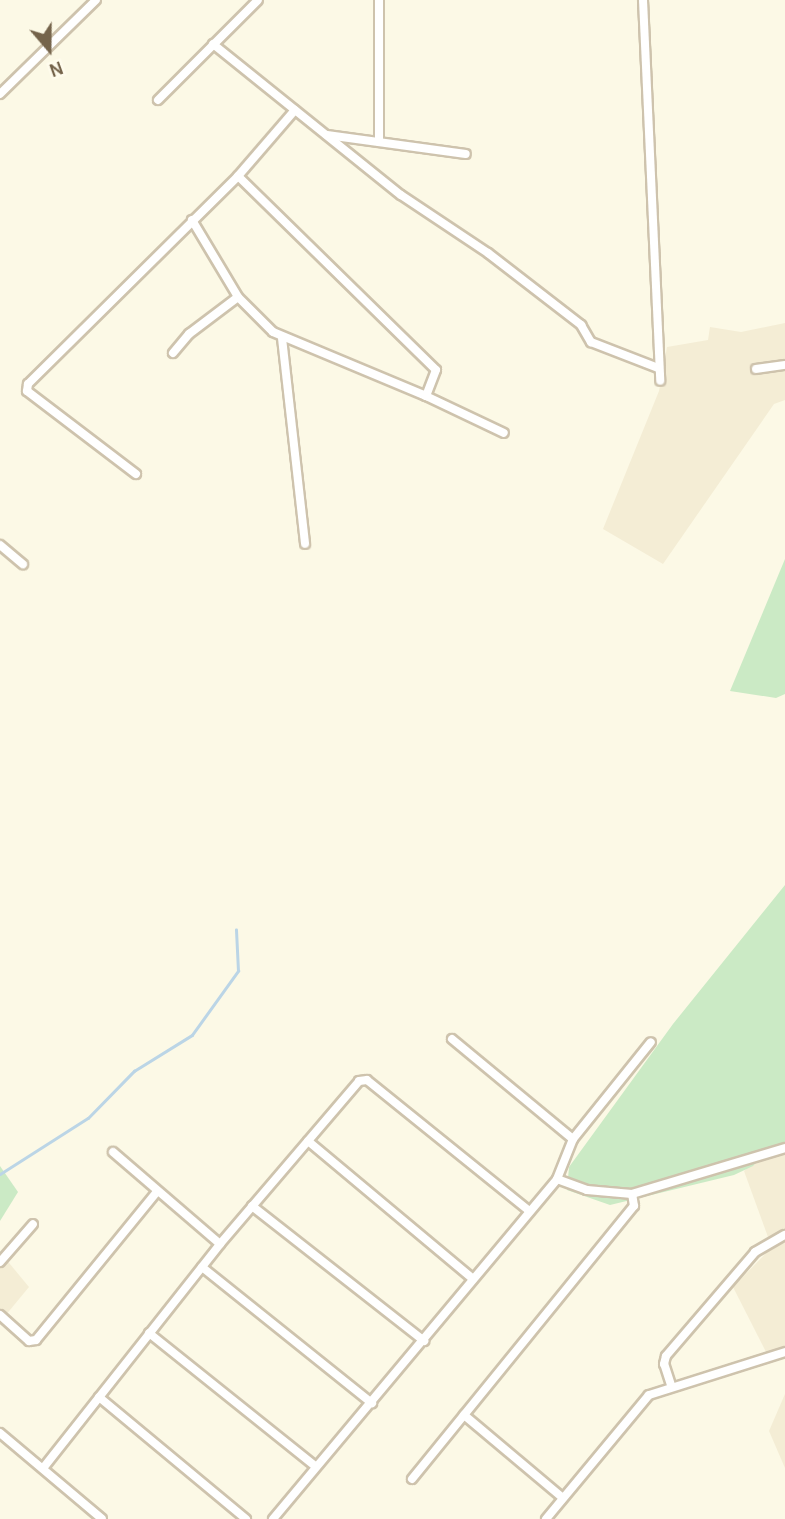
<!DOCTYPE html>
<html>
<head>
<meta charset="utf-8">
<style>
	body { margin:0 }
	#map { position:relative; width:785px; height:1519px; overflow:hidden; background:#fcf9e6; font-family:Karla,sans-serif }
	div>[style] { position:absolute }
	.residential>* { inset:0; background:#f4edd5 }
	.green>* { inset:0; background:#cbeac5 }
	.stream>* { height:2.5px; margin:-1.25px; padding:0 1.25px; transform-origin:1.25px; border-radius:1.25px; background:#bbd5e6 }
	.roads { filter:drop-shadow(2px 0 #cec3ad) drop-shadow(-2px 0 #cec3ad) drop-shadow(0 2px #cec3ad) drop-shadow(0 -2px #cec3ad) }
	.minor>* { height:8px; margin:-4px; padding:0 4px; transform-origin:4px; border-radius:4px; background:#fff }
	span { translate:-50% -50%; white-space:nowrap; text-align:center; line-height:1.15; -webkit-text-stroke:5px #fffced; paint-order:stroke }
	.north { position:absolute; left:14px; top:14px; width:70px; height:70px; -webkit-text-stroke:5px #fffced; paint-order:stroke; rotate:160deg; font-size:19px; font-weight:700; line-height:28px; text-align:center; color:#75644b }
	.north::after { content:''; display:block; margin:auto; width:24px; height:32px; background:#75644b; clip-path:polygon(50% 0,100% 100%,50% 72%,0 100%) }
</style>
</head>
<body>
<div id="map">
	<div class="residential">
		<div style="clip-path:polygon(785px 323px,785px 400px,774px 404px,663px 564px,603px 529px,659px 391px,667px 347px,708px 340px,710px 327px,741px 332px)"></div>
		<div style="clip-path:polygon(785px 1143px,785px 1232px,768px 1237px,744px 1171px,770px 1147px)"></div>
		<div style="clip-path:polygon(785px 1243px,785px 1346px,766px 1352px,733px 1287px,772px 1247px)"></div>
		<div style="clip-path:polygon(0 1252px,29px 1287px,0 1322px)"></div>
		<div style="clip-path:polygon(785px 1394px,785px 1468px,769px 1431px)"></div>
	</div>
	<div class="green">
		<div style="clip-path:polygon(785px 559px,785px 694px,776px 698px,730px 691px)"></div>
		<div style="clip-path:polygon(785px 885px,785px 1143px,770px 1147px,753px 1166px,734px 1175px,610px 1205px,567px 1190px,569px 1167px,673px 1024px)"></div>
		<div style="clip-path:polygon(0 1166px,18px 1192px,0 1221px)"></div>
	</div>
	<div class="stream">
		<div style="left:0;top:1174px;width:104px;rotate:-32.5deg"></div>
		<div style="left:88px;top:1118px;width:66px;rotate:-45.6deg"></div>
		<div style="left:134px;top:1071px;width:68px;rotate:-31.8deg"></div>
		<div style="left:192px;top:1035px;width:79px;rotate:-54.3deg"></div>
		<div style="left:238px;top:971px;width:41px;rotate:-92.8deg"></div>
	</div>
	<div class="roads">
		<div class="minor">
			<div style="left:379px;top:0;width:142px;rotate:90deg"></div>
			<div style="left:643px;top:0;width:381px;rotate:87.4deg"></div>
			<div style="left:213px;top:44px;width:241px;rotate:38.8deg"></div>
			<div style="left:401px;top:195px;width:105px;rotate:33.7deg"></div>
			<div style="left:488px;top:253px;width:118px;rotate:37.7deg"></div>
			<div style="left:581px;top:325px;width:20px;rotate:60deg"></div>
			<div style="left:591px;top:342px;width:72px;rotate:21.2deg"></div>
			<div style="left:0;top:94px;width:134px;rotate:-44.4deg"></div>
			<div style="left:158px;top:100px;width:141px;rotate:-45deg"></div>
			<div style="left:327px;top:135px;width:140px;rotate:7.8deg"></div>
			<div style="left:238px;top:176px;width:277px;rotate:44.4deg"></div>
			<div style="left:436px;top:370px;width:28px;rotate:111deg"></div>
			<div style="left:426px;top:396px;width:86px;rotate:25.4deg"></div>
			<div style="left:192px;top:220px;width:90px;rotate:59.1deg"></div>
			<div style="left:238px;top:297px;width:49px;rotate:45deg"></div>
			<div style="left:273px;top:332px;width:166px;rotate:22.7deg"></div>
			<div style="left:282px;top:338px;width:207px;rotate:83.6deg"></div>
			<div style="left:173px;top:353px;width:25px;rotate:-50deg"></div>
			<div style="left:189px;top:334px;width:61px;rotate:-37.1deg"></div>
			<div style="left:756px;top:369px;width:29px;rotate:-8deg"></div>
			<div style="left:136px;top:474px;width:137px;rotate:-142.7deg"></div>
			<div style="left:27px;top:391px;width:7px;rotate:-82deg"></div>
			<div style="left:28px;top:384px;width:296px;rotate:-44.7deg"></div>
			<div style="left:238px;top:176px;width:87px;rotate:-49.2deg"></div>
			<div style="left:0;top:545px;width:30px;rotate:40deg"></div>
			<div style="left:452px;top:1039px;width:157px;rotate:39.6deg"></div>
			<div style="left:308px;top:1141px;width:215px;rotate:39.9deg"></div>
			<div style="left:113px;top:1152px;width:141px;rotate:40.7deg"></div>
			<div style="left:557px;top:1179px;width:32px;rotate:20deg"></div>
			<div style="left:587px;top:1190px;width:45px;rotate:5.1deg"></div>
			<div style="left:632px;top:1194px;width:160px;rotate:-16.7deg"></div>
			<div style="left:252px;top:1206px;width:219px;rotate:38.1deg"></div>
			<div style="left:0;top:1262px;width:50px;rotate:-49deg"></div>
			<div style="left:202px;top:1267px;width:218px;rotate:38.7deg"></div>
			<div style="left:0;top:1315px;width:39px;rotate:42deg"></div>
			<div style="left:29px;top:1341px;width:7px;rotate:-8deg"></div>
			<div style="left:36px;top:1340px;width:190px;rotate:-50.8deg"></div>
			<div style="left:149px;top:1333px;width:213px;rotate:38.7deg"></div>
			<div style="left:671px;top:1385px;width:22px;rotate:-108deg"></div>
			<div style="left:664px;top:1364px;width:8px;rotate:-76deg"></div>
			<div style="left:666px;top:1356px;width:137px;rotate:-49.4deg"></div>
			<div style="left:755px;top:1252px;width:34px;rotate:-30deg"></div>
			<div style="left:99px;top:1397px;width:191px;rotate:39.7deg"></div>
			<div style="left:464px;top:1415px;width:129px;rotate:40deg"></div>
			<div style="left:0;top:1433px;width:133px;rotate:40.1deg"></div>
			<div style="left:44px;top:1467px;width:284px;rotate:-51.7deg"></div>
			<div style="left:220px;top:1244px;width:214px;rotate:-49.5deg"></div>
			<div style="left:359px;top:1081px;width:8px;rotate:-7deg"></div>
			<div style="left:367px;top:1080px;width:207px;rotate:38.9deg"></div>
			<div style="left:412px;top:1479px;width:352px;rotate:-50.9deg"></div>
			<div style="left:634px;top:1206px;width:12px;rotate:-99deg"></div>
			<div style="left:273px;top:1519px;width:443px;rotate:-50.1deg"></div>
			<div style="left:557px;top:1179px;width:43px;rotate:-68.2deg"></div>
			<div style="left:573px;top:1139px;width:124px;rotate:-51.2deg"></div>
			<div style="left:546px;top:1519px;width:161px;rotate:-50.3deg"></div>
			<div style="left:649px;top:1395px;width:143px;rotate:-17.5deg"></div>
		</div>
	</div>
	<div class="north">N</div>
</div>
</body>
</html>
